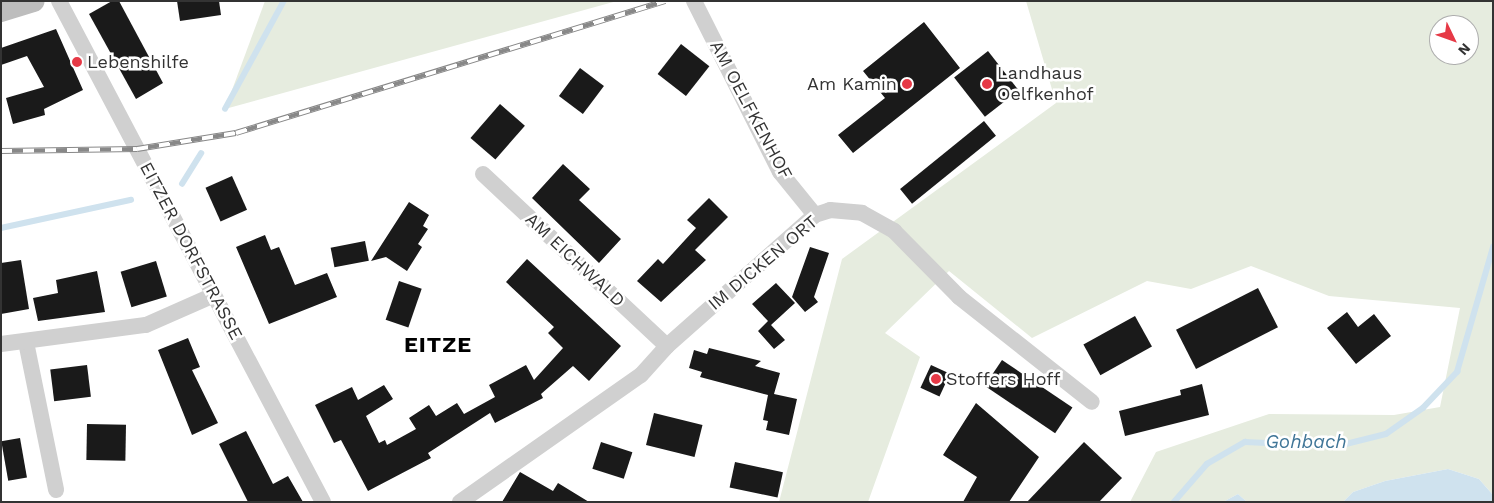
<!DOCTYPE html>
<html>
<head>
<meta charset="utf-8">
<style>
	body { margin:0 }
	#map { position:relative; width:1494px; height:503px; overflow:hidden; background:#fff; font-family:"Work Sans",sans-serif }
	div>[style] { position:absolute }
	.green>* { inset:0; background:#e6ecdf }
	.water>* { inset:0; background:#cfe2ee }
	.stream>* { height:5.5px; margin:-2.75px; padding:0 2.75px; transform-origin:2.75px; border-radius:2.75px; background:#cfe2ee }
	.building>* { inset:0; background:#1a1a1a; transform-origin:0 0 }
	.minor>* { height:16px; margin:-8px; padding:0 8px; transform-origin:8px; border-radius:8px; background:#d0d0d0 }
	.secondary>* { height:22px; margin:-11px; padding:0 11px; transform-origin:11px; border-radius:11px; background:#bdbdbd }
	.rail>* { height:5.5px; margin-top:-2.75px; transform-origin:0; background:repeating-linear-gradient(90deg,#fff 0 11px,#888 0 22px); box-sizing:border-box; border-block:1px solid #888 }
	.dots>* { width:14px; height:14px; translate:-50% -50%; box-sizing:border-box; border:2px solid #fff; border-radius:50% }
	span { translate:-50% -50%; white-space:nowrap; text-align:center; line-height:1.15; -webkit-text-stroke:5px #fff; paint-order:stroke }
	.poi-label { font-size:18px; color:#333 }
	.left { translate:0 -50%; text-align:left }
	.right { translate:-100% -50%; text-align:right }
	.street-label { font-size:18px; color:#333 }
	.water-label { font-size:19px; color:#3f7597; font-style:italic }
	.district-label { font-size:22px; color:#000; font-weight:700; letter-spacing:1px }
	.frame { position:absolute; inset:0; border:2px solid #333; pointer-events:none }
	.north { position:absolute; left:1429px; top:15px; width:50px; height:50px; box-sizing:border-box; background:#fff; border:1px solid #adadad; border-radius:50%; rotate:132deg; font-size:14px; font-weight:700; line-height:20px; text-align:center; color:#333 }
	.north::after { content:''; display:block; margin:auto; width:18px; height:22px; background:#e63946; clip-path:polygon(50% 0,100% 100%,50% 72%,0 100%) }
</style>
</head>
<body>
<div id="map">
	<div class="green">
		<div style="clip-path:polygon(265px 1px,617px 1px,225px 109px)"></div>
		<div style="clip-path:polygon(evenodd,1026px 1px,1493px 1px,1493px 495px,1479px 479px,1448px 469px,1385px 481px,1353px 492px,1343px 502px,1247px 502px,1238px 494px,1223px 502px,1130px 502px,1156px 452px,1269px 414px,1394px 415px,1440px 407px,1460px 308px,1329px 296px,1251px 266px,1191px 289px,1147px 281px,1032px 338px,949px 271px,885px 333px,920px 357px,868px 502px,779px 502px,842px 259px,1056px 103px,1026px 1px,1439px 25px,1469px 25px,1469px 55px,1439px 55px,1439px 25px)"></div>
	</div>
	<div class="water">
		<div style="clip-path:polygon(1448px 469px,1479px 479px,1493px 495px,1493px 502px,1343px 502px,1353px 492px,1385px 481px)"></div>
		<div style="clip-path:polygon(1238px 494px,1247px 502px,1223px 502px)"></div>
	</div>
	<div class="stream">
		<div style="left:225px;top:109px;width:123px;rotate:-61.4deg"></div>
		<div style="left:182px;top:184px;width:36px;rotate:-58deg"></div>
		<div style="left:1px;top:228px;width:133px;rotate:-12.2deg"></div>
		<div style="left:1174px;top:502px;width:50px;rotate:-49deg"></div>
		<div style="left:1207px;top:464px;width:44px;rotate:-30.1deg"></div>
		<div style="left:1245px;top:442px;width:93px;rotate:2.5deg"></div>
		<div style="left:1338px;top:446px;width:49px;rotate:-14deg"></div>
		<div style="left:1386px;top:434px;width:45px;rotate:-35.1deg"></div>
		<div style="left:1423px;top:408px;width:50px;rotate:-46.6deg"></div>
		<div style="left:1457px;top:372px;width:130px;rotate:-73.9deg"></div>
	</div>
	<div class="building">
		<div style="clip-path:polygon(112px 1px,119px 1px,163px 83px,136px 99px,89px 14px)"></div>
		<div style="clip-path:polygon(177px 1px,219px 1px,221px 15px,180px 21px)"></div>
		<div style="clip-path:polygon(924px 22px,960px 68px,853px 153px,838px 135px,885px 98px,863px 71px)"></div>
		<div style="clip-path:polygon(56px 29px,83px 90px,44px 109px,45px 115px,13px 124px,6px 98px,44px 87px,27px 56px,1px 65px,1px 48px)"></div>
		<div style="left:681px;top:44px;width:36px;height:38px;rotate:38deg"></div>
		<div style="left:988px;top:51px;width:50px;height:43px;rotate:52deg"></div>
		<div style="left:580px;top:68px;width:30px;height:35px;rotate:37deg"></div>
		<div style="left:500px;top:104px;width:33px;height:45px;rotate:41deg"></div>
		<div style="left:984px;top:121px;width:19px;height:108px;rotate:51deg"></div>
		<div style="clip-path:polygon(563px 164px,590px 189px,579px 200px,621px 239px,599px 263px,532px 198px)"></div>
		<div style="left:232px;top:176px;width:37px;height:29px;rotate:66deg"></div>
		<div style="clip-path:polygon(709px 198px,728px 217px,695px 250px,706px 260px,661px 302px,637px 281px,658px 259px,663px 264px,696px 228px,687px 220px)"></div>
		<div style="clip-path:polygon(409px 202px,429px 215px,423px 226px,428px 229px,418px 244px,422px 247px,407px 271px,386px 257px,371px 261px)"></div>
		<div style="clip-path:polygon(265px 235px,271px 250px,279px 247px,295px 285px,327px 273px,337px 297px,269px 324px,236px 247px)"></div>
		<div style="left:365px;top:241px;width:20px;height:35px;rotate:79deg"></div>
		<div style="clip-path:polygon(810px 247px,829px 253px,814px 297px,818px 302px,805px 312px,792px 297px)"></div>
		<div style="clip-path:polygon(527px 259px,621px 346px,589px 381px,573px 366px,541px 394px,543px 398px,495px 423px,490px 413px,428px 453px,431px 458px,368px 491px,341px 440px,334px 443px,315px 405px,352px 387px,358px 400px,384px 385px,393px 399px,366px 416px,379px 443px,385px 440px,387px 445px,416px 429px,409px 418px,429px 405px,436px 416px,457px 403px,464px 414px,495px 397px,489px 385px,526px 365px,534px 380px,563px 348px,548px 333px,554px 327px,506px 282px)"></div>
		<div style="clip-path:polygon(21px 260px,29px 309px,1px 314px,1px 263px)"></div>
		<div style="left:156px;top:261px;width:37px;height:37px;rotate:73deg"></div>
		<div style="clip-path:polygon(97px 271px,105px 312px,38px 321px,33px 298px,58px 293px,56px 280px)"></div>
		<div style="left:399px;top:281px;width:24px;height:41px;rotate:19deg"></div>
		<div style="clip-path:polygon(776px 283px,795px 303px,771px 325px,785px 340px,774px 349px,758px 331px,768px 321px,752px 304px)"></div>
		<div style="left:1258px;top:288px;width:44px;height:92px;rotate:63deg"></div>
		<div style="clip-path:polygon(1347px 312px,1358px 327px,1374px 314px,1391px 336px,1356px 364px,1327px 328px)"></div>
		<div style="left:1135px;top:316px;width:35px;height:59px;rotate:61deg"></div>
		<div style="clip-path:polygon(188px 338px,200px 367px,192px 370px,218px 423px,192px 435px,158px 350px)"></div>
		<div style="clip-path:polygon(709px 348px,761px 361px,755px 366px,780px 373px,774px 394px,797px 399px,789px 435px,766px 430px,768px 421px,763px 420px,768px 395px,700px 377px,702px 372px,689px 368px,694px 350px,707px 354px)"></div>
		<div style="left:1002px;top:360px;width:85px;height:31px;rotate:34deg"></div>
		<div style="left:87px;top:365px;width:32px;height:37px;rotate:83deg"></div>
		<div style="left:931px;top:365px;width:21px;height:25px;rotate:25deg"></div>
		<div style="clip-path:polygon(1202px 384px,1209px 415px,1125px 436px,1119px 411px,1181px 395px,1180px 390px)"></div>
		<div style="clip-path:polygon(976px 403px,1039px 457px,1009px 502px,963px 502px,977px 477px,943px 455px)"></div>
		<div style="left:654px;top:413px;width:50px;height:33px;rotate:14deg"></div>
		<div style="left:87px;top:424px;width:39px;height:36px;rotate:1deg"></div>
		<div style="clip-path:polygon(246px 431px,273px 484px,288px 476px,303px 502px,248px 502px,219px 444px)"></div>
		<div style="left:20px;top:438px;width:40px;height:19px;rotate:80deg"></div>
		<div style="left:601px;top:442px;width:33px;height:28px;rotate:18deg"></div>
		<div style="clip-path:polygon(1084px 442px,1122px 478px,1099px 502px,1027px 502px)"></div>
		<div style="left:735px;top:462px;width:49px;height:26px;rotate:12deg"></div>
		<div style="clip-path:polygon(520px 472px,553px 491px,558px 483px,589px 502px,502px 502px)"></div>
	</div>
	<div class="minor">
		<div style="left:59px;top:1px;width:566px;rotate:62.21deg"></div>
		<div style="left:694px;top:1px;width:191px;rotate:63.3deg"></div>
		<div style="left:780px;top:172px;width:55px;rotate:50.9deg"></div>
		<div style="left:483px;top:174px;width:252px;rotate:43.1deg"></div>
		<div style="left:26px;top:342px;width:151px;rotate:78.5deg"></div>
		<div style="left:1px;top:344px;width:146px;rotate:-7.5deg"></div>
		<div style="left:146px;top:325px;width:74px;rotate:-23.8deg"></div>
		<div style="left:460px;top:502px;width:221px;rotate:-35.1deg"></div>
		<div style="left:641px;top:375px;width:39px;rotate:-48deg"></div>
		<div style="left:667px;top:346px;width:198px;rotate:-41.5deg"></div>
		<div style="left:815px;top:215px;width:16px;rotate:-18deg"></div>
		<div style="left:830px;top:210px;width:32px;rotate:5deg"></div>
		<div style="left:862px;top:213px;width:37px;rotate:29deg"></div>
		<div style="left:894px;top:231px;width:93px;rotate:45.4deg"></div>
		<div style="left:959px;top:297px;width:169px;rotate:38.3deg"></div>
	</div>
	<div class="secondary">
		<div style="left:1px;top:11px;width:34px;rotate:-17deg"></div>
	</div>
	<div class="rail">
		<div style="left:1px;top:151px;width:136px;rotate:-0.8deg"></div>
		<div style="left:137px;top:149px;width:100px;rotate:-9.2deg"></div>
		<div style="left:236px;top:133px;width:449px;rotate:-17.1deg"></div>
	</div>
	<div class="dots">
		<div style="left:77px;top:62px;background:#e63946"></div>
		<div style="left:907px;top:84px;background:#e63946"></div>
		<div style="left:987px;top:84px;background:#e63946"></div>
		<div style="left:936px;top:379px;background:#e63946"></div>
	</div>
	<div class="poi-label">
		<span class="left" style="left:87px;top:62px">Lebenshilfe</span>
		<span class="left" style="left:997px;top:84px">Landhaus<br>Oelfkenhof</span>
		<span class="right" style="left:897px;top:84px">Am Kamin</span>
		<span class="left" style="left:946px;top:379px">Stoffers Hoff</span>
	</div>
	<div class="street-label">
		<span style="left:751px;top:110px;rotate:62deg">AM OELFKENHOF</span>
		<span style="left:191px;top:251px;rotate:62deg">EITZER DORFSTRASSE</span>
		<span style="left:575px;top:260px;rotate:43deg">AM EICHWALD</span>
		<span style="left:763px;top:263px;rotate:-40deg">IM DICKEN ORT</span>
	</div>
	<div class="water-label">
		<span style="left:1306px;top:442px">Gohbach</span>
	</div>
	<div class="district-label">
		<span style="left:438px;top:345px">EITZE</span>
	</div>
	<div class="frame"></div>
	<div class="north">N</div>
</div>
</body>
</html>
